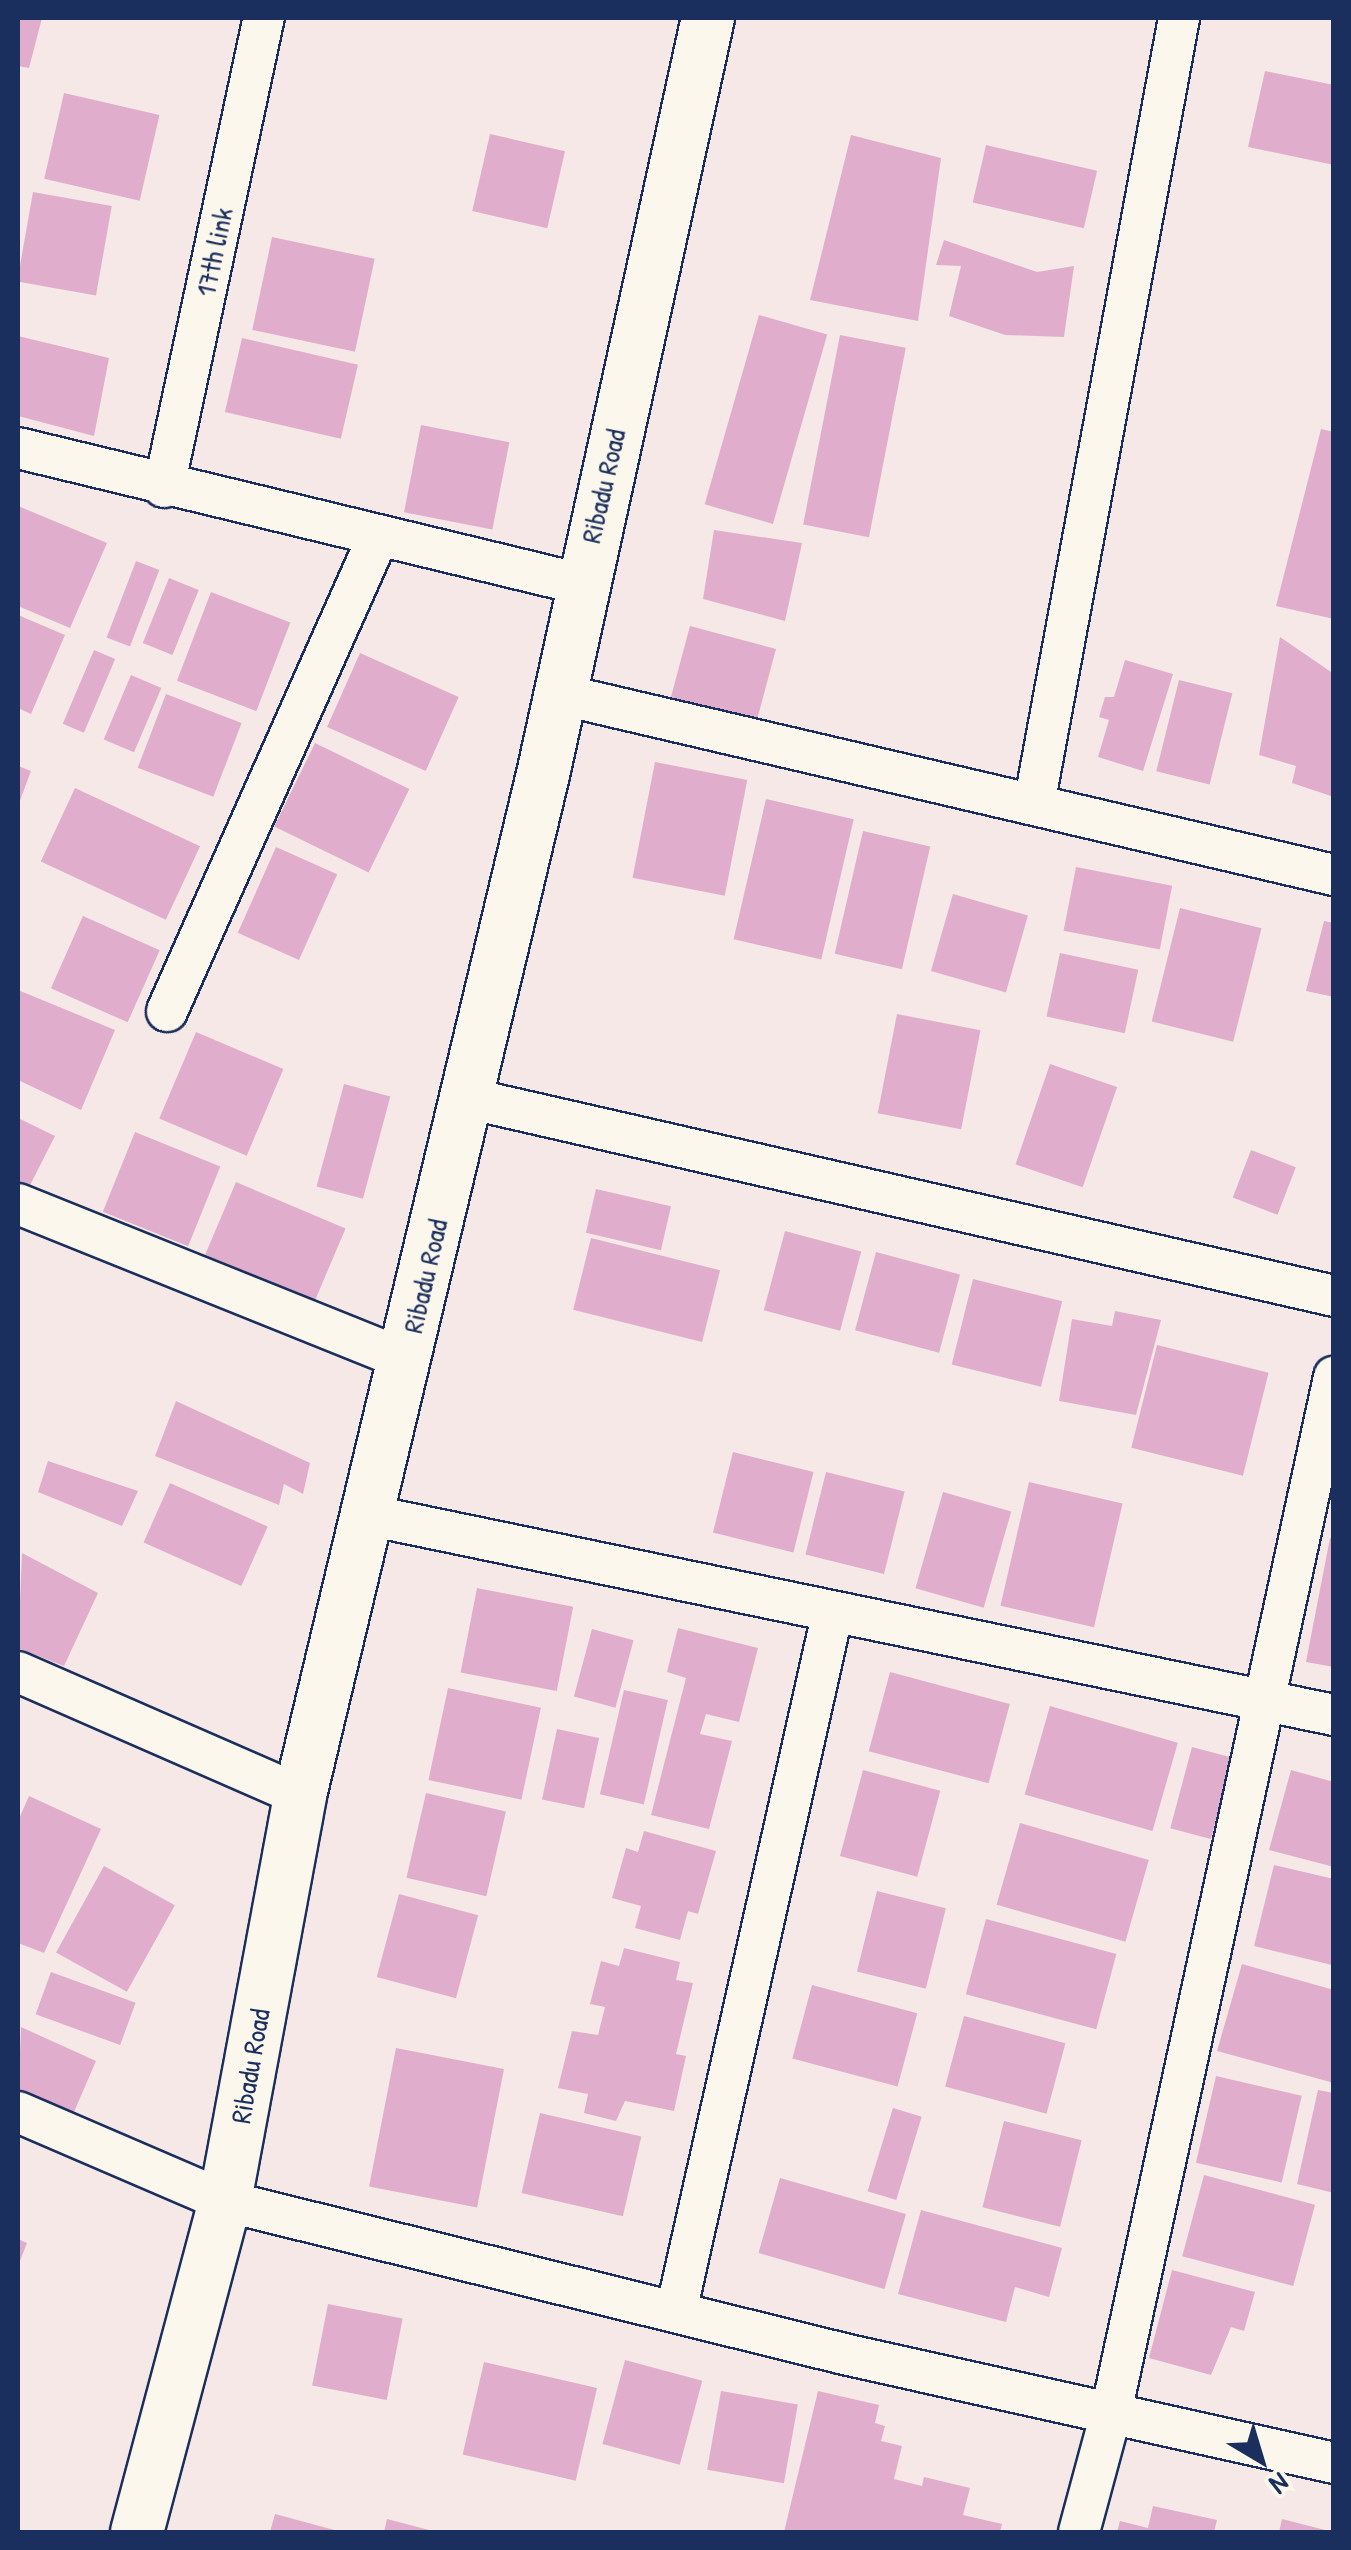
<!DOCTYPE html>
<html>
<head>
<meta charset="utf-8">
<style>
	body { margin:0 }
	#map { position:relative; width:1351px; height:2550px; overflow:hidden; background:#f6e8e6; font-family:"Patrick Hand",sans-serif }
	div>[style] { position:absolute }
	.building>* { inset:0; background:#e0aecc; transform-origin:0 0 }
	.roads { filter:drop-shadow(2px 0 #1b2f5e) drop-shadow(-2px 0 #1b2f5e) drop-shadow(0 2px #1b2f5e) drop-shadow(0 -2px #1b2f5e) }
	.minor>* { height:40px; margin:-20px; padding:0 20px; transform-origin:20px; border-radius:20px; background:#fbf7ec }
	.tertiary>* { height:52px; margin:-26px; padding:0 26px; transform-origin:26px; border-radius:26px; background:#fbf7ec }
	span { translate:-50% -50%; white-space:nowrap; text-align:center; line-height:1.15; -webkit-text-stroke:9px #fbf7ec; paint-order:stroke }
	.street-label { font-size:28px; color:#1b2f5e }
	.frame { position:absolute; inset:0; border:20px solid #1b2f5e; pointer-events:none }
	.north { position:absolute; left:1211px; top:2410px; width:100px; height:100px; -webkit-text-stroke:8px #fbf7ec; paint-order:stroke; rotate:142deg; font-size:28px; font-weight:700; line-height:40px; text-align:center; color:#1b2f5e }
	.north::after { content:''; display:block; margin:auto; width:35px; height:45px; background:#1b2f5e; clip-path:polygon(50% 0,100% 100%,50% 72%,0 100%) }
</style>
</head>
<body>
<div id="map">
	<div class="building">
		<div style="clip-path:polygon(18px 18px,42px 18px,29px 68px,18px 66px)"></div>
		<div style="clip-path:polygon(1265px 71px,1334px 85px,1334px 165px,1248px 147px)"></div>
		<div style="left:64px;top:93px;width:98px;height:88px;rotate:13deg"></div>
		<div style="left:490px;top:134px;width:77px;height:79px;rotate:13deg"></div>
		<div style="clip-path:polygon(851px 135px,941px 158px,918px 321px,810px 300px)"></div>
		<div style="left:986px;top:145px;width:114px;height:59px;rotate:13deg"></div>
		<div style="left:33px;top:192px;width:80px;height:91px;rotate:10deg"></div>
		<div style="left:272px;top:237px;width:105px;height:95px;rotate:12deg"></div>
		<div style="clip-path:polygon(944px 240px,1037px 272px,1074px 266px,1064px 337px,1005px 335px,949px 316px,961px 266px,936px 265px)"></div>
		<div style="left:759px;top:315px;width:71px;height:197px;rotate:16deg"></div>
		<div style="left:840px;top:335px;width:67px;height:193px;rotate:11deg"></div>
		<div style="clip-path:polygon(18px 336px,109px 358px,94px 436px,18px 416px)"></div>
		<div style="left:242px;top:338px;width:119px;height:76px;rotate:13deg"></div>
		<div style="left:421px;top:425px;width:90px;height:89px;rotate:11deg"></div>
		<div style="clip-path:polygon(1321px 429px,1334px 432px,1334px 619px,1276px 606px)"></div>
		<div style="clip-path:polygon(18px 506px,107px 543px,70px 628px,18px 606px)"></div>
		<div style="clip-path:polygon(714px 530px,802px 543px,785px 621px,703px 599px)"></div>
		<div style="left:136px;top:561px;width:25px;height:82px;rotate:21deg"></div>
		<div style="left:169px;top:578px;width:32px;height:70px;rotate:22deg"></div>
		<div style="left:211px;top:592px;width:85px;height:95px;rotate:21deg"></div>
		<div style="clip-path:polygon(18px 615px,65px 635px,31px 714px,18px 708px)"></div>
		<div style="left:690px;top:626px;width:89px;height:78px;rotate:15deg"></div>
		<div style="clip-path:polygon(1280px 637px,1334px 674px,1334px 797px,1292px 783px,1296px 766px,1259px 755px)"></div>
		<div style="left:94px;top:650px;width:23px;height:80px;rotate:23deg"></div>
		<div style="left:360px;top:653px;width:108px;height:81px;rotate:24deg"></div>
		<div style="clip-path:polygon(1125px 660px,1173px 674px,1143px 771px,1098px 757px,1109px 720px,1099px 717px,1105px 697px,1114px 697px)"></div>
		<div style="left:131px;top:675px;width:33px;height:70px;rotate:23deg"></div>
		<div style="left:1179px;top:680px;width:55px;height:94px;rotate:14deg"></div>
		<div style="left:166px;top:694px;width:81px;height:79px;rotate:21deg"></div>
		<div style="left:315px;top:743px;width:105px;height:93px;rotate:26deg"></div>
		<div style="left:655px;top:762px;width:94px;height:118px;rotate:11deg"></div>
		<div style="clip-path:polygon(18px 766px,31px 771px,18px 806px)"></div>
		<div style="left:75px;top:788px;width:138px;height:81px;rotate:25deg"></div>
		<div style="left:766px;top:799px;width:90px;height:144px;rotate:13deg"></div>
		<div style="left:863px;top:831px;width:69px;height:126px;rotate:13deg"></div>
		<div style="left:276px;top:847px;width:67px;height:94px;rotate:24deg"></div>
		<div style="left:1076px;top:867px;width:98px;height:65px;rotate:11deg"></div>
		<div style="left:953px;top:894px;width:78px;height:80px;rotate:16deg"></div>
		<div style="left:1180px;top:908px;width:84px;height:117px;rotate:14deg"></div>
		<div style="left:83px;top:916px;width:84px;height:79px;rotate:24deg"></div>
		<div style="clip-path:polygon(1324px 921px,1334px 923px,1334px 997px,1306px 991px)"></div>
		<div style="left:1060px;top:953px;width:80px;height:65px;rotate:12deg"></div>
		<div style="clip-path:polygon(18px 990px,115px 1030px,81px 1110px,18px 1080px)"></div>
		<div style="left:897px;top:1014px;width:85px;height:101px;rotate:11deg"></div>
		<div style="left:196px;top:1032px;width:95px;height:94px;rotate:23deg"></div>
		<div style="left:1050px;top:1064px;width:71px;height:106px;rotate:19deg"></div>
		<div style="left:344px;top:1084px;width:48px;height:106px;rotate:15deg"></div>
		<div style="clip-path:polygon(18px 1118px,55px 1136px,25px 1195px,18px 1192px)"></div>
		<div style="left:135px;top:1132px;width:92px;height:86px;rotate:22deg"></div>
		<div style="left:1251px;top:1150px;width:48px;height:51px;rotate:21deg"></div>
		<div style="left:236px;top:1182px;width:119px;height:79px;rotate:23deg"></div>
		<div style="left:596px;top:1189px;width:77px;height:45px;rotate:13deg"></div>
		<div style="left:785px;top:1231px;width:79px;height:82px;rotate:15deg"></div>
		<div style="left:591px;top:1238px;width:133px;height:74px;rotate:14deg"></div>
		<div style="left:876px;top:1252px;width:87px;height:81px;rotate:15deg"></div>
		<div style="left:973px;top:1279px;width:92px;height:88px;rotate:14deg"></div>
		<div style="clip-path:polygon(1115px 1311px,1161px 1320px,1136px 1415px,1059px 1401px,1072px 1319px,1112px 1326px)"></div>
		<div style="left:1157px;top:1345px;width:115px;height:106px;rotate:14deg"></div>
		<div style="clip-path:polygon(176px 1401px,310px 1463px,303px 1494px,284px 1484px,279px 1505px,155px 1456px)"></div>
		<div style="left:733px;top:1452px;width:83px;height:83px;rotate:14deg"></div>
		<div style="clip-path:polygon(48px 1461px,138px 1491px,122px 1526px,38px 1492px)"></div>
		<div style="left:826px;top:1472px;width:81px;height:85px;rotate:14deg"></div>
		<div style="left:1029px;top:1482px;width:96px;height:127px;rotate:13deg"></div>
		<div style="left:170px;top:1483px;width:107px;height:65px;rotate:24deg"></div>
		<div style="left:943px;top:1492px;width:71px;height:100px;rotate:16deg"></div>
		<div style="clip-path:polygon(1330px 1538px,1334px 1539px,1334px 1667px,1306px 1662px)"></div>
		<div style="clip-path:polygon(22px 1553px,98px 1593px,64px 1666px,18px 1648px)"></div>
		<div style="left:477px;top:1588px;width:98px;height:86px;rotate:11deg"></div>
		<div style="clip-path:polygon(678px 1628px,758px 1648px,739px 1722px,706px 1714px,700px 1734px,732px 1741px,709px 1829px,651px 1815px,686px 1678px,667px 1672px)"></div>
		<div style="left:592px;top:1629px;width:43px;height:70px;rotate:15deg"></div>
		<div style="left:890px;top:1672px;width:124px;height:82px;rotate:15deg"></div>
		<div style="left:448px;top:1688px;width:95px;height:94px;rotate:12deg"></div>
		<div style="left:624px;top:1690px;width:45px;height:107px;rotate:13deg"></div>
		<div style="left:1050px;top:1706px;width:133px;height:92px;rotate:16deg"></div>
		<div style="left:557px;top:1729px;width:43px;height:72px;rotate:12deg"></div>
		<div style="left:1192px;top:1747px;width:42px;height:84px;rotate:15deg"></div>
		<div style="left:863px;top:1770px;width:80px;height:89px;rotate:15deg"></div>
		<div style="clip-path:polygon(1291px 1770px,1334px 1782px,1334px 1867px,1269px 1850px)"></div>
		<div style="left:426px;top:1793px;width:82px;height:87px;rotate:13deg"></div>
		<div style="clip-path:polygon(29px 1796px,101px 1829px,44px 1953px,18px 1943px,18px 1821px)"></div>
		<div style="left:1020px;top:1823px;width:134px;height:85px;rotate:16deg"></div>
		<div style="clip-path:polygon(644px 1831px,716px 1851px,698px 1914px,688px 1911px,680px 1940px,635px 1928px,641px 1906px,612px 1898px,626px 1848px,638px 1852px)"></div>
		<div style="clip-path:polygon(1274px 1865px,1334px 1879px,1332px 1965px,1254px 1946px)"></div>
		<div style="left:104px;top:1866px;width:81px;height:99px;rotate:29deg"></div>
		<div style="left:877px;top:1891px;width:71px;height:83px;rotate:14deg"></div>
		<div style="left:399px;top:1894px;width:82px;height:86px;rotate:15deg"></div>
		<div style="left:986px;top:1919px;width:135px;height:78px;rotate:15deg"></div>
		<div style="clip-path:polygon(624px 1948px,680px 1962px,676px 1980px,693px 1983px,676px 2054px,686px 2056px,674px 2111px,625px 2101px,616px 2121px,584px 2113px,588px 2094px,558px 2088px,572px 2031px,598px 2035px,605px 2007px,590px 2004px,601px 1961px,619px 1966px)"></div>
		<div style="clip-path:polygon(1242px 1964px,1334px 1990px,1334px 2083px,1217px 2051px)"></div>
		<div style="left:51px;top:1972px;width:90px;height:45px;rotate:20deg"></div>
		<div style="left:812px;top:1985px;width:109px;height:76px;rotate:15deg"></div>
		<div style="left:964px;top:2016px;width:105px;height:73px;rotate:15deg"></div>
		<div style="clip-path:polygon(21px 2027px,96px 2061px,68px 2126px,18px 2103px)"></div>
		<div style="left:396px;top:2048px;width:110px;height:141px;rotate:11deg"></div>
		<div style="left:1216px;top:2076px;width:88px;height:89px;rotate:13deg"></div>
		<div style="clip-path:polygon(1318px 2090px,1334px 2093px,1334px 2193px,1297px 2184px)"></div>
		<div style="left:893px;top:2108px;width:30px;height:87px;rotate:17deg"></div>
		<div style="left:540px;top:2113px;width:104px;height:82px;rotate:13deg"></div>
		<div style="left:1004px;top:2121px;width:80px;height:89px;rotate:14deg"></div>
		<div style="left:1204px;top:2175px;width:115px;height:84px;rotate:15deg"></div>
		<div style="left:780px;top:2178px;width:131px;height:78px;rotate:16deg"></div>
		<div style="clip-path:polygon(921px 2210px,1062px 2248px,1049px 2297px,1015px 2287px,1006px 2322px,898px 2294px)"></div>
		<div style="clip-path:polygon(18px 2239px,27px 2243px,18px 2266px)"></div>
		<div style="clip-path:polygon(1172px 2270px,1255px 2292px,1244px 2331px,1231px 2327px,1211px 2375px,1149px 2358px)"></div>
		<div style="left:328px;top:2304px;width:76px;height:83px;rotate:11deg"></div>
		<div style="left:625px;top:2360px;width:80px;height:87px;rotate:15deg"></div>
		<div style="left:484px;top:2362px;width:116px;height:95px;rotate:13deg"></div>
		<div style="left:721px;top:2391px;width:78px;height:80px;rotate:10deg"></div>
		<div style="clip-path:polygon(818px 2391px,879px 2405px,875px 2423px,885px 2426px,881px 2441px,902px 2446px,894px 2479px,922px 2486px,924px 2477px,970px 2488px,963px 2515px,1002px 2524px,1000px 2532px,784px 2532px)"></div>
		<div style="clip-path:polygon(1153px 2506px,1217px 2520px,1214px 2532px,1117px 2532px,1120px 2521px,1148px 2528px)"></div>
		<div style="clip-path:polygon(275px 2514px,338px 2531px,338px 2532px,270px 2532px)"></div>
		<div style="clip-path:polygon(387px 2519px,433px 2531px,432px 2532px,384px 2532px)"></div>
		<div style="clip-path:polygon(1282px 2519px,1329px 2531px,1329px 2532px,1279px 2532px)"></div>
	</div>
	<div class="roads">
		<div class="minor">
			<div style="left:18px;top:448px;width:579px;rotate:13.58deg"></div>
			<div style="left:164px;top:487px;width:480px;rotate:-78deg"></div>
			<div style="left:559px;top:694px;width:796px;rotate:13.15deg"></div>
			<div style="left:1034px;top:805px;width:800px;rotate:-79.56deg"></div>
			<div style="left:167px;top:1011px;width:519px;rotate:-66deg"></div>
			<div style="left:467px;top:1098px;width:889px;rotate:12.86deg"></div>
			<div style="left:18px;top:1204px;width:418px;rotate:21.9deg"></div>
			<div style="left:368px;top:1515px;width:986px;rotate:11.7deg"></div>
			<div style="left:18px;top:1672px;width:308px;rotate:23.6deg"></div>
			<div style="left:18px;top:2112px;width:225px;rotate:23.3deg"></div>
			<div style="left:225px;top:2201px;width:638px;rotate:13.88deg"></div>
			<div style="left:844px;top:2354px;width:502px;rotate:12.54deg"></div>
			<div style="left:676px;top:2312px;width:718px;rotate:-77.38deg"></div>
			<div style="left:1079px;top:2532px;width:123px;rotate:-74.9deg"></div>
			<div style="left:1111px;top:2413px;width:1060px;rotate:-77.85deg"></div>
		</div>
		<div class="tertiary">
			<div style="left:137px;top:2532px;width:342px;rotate:-75.1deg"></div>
			<div style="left:225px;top:2201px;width:413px;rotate:-79.5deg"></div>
			<div style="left:300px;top:1795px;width:1054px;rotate:-76.61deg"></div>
			<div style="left:544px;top:770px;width:770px;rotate:-77.7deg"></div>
		</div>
	</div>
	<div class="street-label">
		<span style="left:214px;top:252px;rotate:-78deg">17th link</span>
		<span style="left:603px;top:486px;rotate:-77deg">Ribadu Road</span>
		<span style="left:425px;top:1276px;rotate:-77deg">Ribadu Road</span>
		<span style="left:250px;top:2066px;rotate:-80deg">Ribadu Road</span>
	</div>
	<div class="frame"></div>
	<div class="north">N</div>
</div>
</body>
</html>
